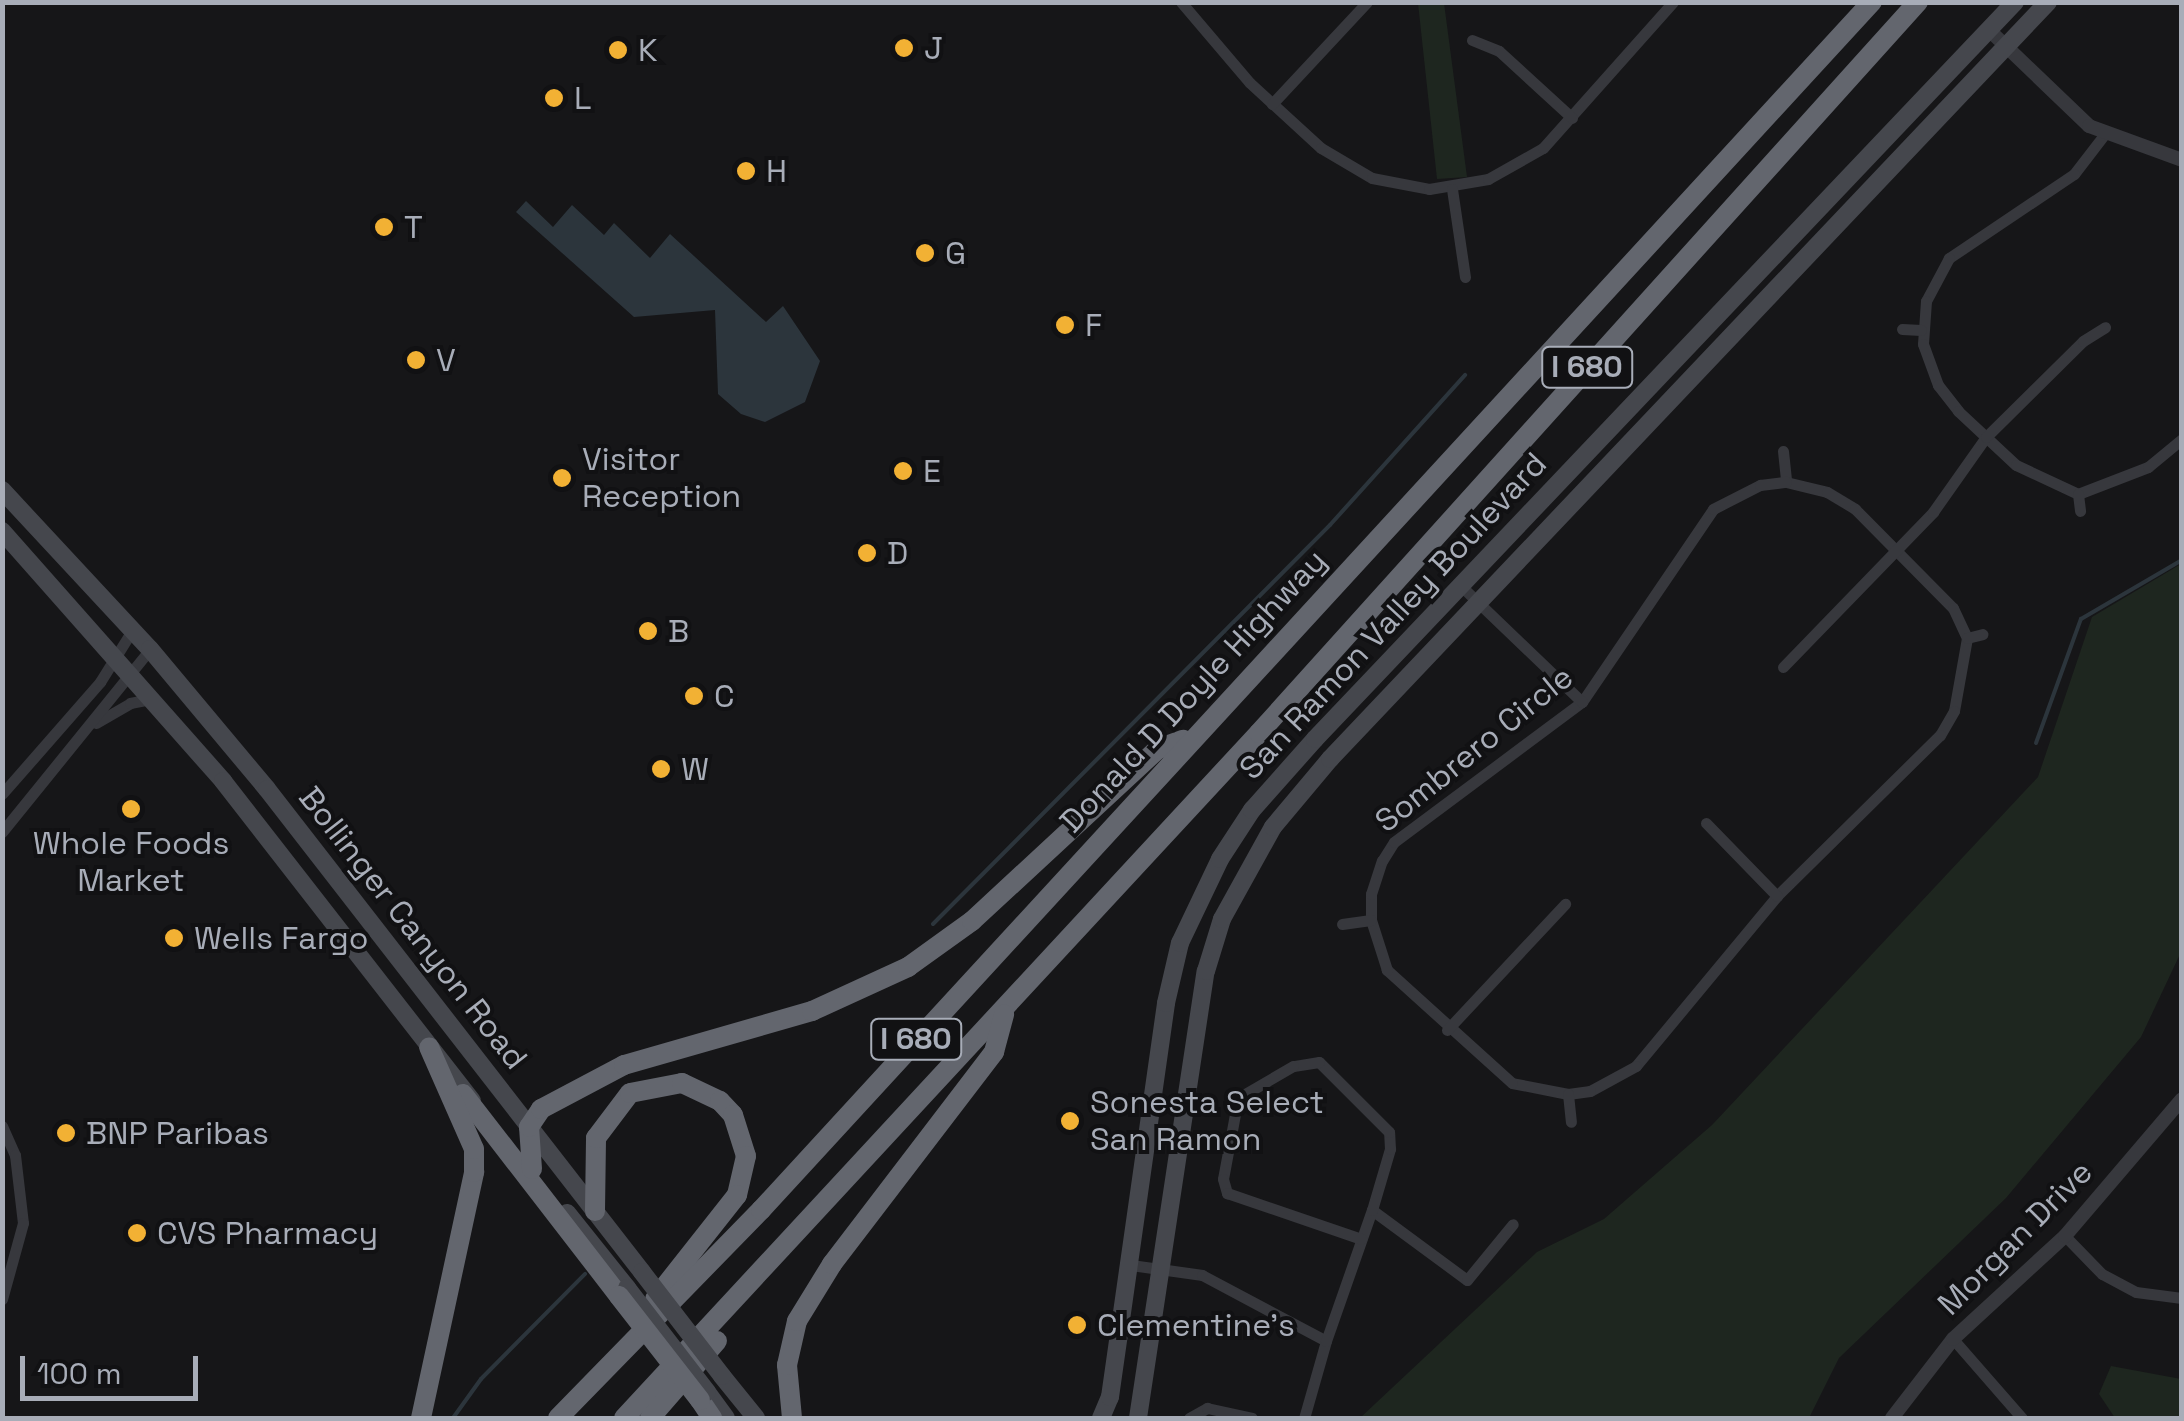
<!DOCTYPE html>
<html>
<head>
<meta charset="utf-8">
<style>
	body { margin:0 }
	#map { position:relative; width:2184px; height:1421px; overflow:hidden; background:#161618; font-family:"Space Grotesk",sans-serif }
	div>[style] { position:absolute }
	.green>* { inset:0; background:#1e261f }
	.water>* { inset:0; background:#2c353c }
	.stream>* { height:4px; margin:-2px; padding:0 2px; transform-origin:2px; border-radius:2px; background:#2c353c }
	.minor>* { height:11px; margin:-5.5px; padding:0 5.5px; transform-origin:5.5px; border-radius:5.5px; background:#37383d }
	.tertiary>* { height:14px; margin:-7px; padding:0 7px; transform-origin:7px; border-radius:7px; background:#37383d }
	.secondary>* { height:18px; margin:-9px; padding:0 9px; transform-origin:9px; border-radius:9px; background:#45474d }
	.motorway>* { height:20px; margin:-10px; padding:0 10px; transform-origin:10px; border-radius:10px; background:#63666e }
	.secondary-bridge>* { height:18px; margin:-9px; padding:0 9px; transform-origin:9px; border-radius:9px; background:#45474d }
	.motorway-bridge>* { height:20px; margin:-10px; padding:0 10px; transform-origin:10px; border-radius:10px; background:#63666e }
	.dots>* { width:28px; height:28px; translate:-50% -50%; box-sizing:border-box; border:5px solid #111113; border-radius:50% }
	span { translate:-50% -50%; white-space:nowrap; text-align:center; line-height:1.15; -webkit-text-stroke:8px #111113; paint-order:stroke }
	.shield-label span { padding:2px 8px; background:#111113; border:2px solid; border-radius:8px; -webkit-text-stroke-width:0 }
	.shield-label { font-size:30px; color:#a8adb8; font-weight:700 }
	.poi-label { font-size:32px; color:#a8adb8 }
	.left { translate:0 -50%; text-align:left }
	.street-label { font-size:32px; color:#a8adb8 }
	.frame { position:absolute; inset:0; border:5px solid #a8adb8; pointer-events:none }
	.scale { position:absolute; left:20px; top:1356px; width:178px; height:45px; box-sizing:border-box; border:5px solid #a8adb8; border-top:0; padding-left:12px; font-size:30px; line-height:35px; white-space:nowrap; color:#a8adb8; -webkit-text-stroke:8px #111113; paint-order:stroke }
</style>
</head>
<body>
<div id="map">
	<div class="green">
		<div style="clip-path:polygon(1418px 3px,1444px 3px,1467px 177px,1437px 179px)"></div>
		<div style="clip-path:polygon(2181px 564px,2181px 952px,2141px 1037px,2006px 1198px,1839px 1358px,1809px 1418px,1360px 1418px,1537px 1252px,1604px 1219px,1712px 1125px,2038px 777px,2092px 617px)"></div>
		<div style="clip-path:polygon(2111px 1366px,2181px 1379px,2181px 1418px,2115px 1418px,2099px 1394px)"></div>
	</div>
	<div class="water">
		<div style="clip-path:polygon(526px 201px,553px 227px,572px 205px,604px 235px,614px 223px,650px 258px,670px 234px,766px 322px,783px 306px,820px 361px,805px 402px,765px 422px,741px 414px,718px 394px,715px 310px,634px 317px,516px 212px)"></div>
	</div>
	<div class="stream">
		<div style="left:2036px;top:743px;width:132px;rotate:-70.1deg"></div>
		<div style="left:2081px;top:619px;width:117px;rotate:-30.3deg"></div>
		<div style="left:933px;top:924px;width:563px;rotate:-45.14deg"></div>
		<div style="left:1330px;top:525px;width:202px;rotate:-48deg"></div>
		<div style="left:453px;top:1418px;width:48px;rotate:-54.3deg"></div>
		<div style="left:481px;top:1379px;width:148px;rotate:-45.3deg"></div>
	</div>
	<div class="minor">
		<div style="left:1181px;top:2px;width:106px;rotate:49.6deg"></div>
		<div style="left:1250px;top:83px;width:96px;rotate:42.5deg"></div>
		<div style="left:1321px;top:148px;width:59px;rotate:30.5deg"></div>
		<div style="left:1372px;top:178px;width:58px;rotate:10.9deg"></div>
		<div style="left:1429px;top:189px;width:60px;rotate:-9.6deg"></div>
		<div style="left:1488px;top:179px;width:63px;rotate:-29.4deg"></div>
		<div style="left:1543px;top:148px;width:195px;rotate:-48.3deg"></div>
		<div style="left:1472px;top:40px;width:29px;rotate:22deg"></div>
		<div style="left:1499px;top:51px;width:99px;rotate:42.5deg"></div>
		<div style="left:1272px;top:104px;width:139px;rotate:-47deg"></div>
		<div style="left:2104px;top:135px;width:49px;rotate:127.6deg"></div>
		<div style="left:2074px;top:174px;width:151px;rotate:146.1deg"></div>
		<div style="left:1949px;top:258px;width:49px;rotate:118.1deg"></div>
		<div style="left:1926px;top:301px;width:43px;rotate:94deg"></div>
		<div style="left:1923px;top:344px;width:44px;rotate:69.9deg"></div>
		<div style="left:1938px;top:385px;width:33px;rotate:52deg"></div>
		<div style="left:1958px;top:411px;width:79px;rotate:43deg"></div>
		<div style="left:2016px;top:465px;width:68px;rotate:25.1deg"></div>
		<div style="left:2078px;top:494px;width:75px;rotate:-21.1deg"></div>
		<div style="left:2148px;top:467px;width:44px;rotate:-39.5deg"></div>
		<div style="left:1452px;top:189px;width:89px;rotate:81.6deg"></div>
		<div style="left:1902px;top:329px;width:19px;rotate:3deg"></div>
		<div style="left:1783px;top:451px;width:31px;rotate:84deg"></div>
		<div style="left:1786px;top:482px;width:42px;rotate:13.7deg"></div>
		<div style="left:1827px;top:492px;width:33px;rotate:31deg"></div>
		<div style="left:1855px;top:509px;width:139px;rotate:45.3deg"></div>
		<div style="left:1953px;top:608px;width:33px;rotate:65deg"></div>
		<div style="left:1967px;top:638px;width:74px;rotate:100.1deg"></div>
		<div style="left:1954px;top:711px;width:28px;rotate:120deg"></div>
		<div style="left:1940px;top:735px;width:229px;rotate:135.4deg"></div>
		<div style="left:1777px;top:896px;width:221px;rotate:129.7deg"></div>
		<div style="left:1636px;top:1066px;width:52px;rotate:151.5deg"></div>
		<div style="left:1590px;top:1091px;width:22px;rotate:172deg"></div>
		<div style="left:1568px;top:1094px;width:57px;rotate:-168.9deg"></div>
		<div style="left:1512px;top:1083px;width:169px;rotate:-137.9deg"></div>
		<div style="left:1387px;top:970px;width:52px;rotate:-107.7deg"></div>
		<div style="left:1371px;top:920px;width:26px;rotate:-90deg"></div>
		<div style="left:1371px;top:894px;width:35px;rotate:-72deg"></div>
		<div style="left:1382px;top:861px;width:22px;rotate:-58deg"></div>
		<div style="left:1394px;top:842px;width:234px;rotate:-36.7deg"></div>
		<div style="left:1582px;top:702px;width:233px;rotate:-55.8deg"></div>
		<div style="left:1713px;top:509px;width:53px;rotate:-27.1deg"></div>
		<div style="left:1760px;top:485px;width:26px;rotate:-7deg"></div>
		<div style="left:2078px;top:494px;width:17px;rotate:83deg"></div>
		<div style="left:1460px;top:585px;width:169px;rotate:43.8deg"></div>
		<div style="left:1967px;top:638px;width:16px;rotate:-14deg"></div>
		<div style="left:1783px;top:667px;width:216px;rotate:-45.9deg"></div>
		<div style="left:1933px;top:512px;width:92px;rotate:-54.8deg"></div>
		<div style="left:1986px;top:437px;width:136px;rotate:-44.7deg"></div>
		<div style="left:2083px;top:341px;width:26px;rotate:-32deg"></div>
		<div style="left:96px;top:723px;width:39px;rotate:-30deg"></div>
		<div style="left:130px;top:703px;width:21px;rotate:-11deg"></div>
		<div style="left:2px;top:794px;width:149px;rotate:-48.8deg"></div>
		<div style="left:100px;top:682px;width:62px;rotate:-58.1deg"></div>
		<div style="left:1706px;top:823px;width:102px;rotate:45.8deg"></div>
		<div style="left:2px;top:832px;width:235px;rotate:-51deg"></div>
		<div style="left:1342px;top:924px;width:29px;rotate:-8deg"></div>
		<div style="left:1447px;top:1030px;width:173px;rotate:-46.9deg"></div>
		<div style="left:1568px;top:1094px;width:28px;rotate:84deg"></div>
		<div style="left:2px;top:1126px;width:32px;rotate:66deg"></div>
		<div style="left:15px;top:1155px;width:68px;rotate:83.3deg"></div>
		<div style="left:23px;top:1223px;width:79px;rotate:105.4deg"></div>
		<div style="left:1372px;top:1210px;width:118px;rotate:36.4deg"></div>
		<div style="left:1467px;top:1280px;width:72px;rotate:-50.6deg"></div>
		<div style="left:2065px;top:1236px;width:53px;rotate:45.8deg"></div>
		<div style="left:2102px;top:1274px;width:38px;rotate:28deg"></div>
		<div style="left:2136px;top:1292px;width:46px;rotate:7.4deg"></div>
		<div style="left:1131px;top:1265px;width:72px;rotate:8deg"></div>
		<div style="left:1202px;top:1275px;width:140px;rotate:28deg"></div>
		<div style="left:1326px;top:1341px;width:80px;rotate:105.9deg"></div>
		<div style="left:1953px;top:1339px;width:105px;rotate:48.9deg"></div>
		<div style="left:1326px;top:1341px;width:139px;rotate:-70.7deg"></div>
		<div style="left:1372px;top:1210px;width:64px;rotate:-73.6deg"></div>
		<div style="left:1390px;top:1149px;width:17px;rotate:-93deg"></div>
		<div style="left:1389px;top:1132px;width:99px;rotate:-135deg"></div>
		<div style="left:1319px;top:1062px;width:26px;rotate:171deg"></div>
		<div style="left:1293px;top:1066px;width:64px;rotate:149.8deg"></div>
		<div style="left:1238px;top:1098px;width:82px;rotate:100.5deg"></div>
		<div style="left:1223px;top:1179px;width:15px;rotate:74deg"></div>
		<div style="left:1227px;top:1193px;width:142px;rotate:18.9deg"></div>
		<div style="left:1189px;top:1418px;width:21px;rotate:-29deg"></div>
		<div style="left:1207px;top:1408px;width:46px;rotate:12.5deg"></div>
	</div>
	<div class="tertiary">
		<div style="left:1988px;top:29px;width:140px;rotate:43.8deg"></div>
		<div style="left:2089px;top:126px;width:99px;rotate:20.1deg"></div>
		<div style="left:1892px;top:1418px;width:100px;rotate:-52.3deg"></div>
		<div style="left:1953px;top:1339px;width:152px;rotate:-42.6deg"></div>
		<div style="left:2065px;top:1236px;width:180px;rotate:-49.5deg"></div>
	</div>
	<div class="secondary">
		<div style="left:2px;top:490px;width:217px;rotate:47.1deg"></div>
		<div style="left:150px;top:649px;width:182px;rotate:50.1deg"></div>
		<div style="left:267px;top:789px;width:611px;rotate:52.17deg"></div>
		<div style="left:2px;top:531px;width:334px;rotate:48.5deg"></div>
		<div style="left:223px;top:781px;width:405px;rotate:52.1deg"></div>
		<div style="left:567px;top:1213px;width:96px;rotate:51.3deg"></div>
		<div style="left:722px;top:1376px;width:54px;rotate:51deg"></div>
		<div style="left:707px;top:1392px;width:32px;rotate:54deg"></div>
		<div style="left:1101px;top:1418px;width:23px;rotate:-67deg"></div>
		<div style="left:1110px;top:1397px;width:398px;rotate:-81.9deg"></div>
		<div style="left:1166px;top:1003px;width:62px;rotate:-76.9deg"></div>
		<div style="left:1180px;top:943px;width:93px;rotate:-64.5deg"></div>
		<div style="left:1220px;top:859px;width:59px;rotate:-56.9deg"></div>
		<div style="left:1252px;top:810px;width:95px;rotate:-48.4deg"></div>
		<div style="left:1315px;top:739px;width:1016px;rotate:-46.47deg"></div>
		<div style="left:1138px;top:1418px;width:452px;rotate:-81.4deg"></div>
		<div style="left:1206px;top:971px;width:54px;rotate:-72.9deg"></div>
		<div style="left:1222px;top:919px;width:105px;rotate:-61deg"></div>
		<div style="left:1273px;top:827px;width:89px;rotate:-50deg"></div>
		<div style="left:1330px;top:759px;width:1043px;rotate:-46.51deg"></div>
	</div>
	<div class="motorway">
		<div style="left:463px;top:1094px;width:255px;rotate:52.3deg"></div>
		<div style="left:532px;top:1169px;width:42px;rotate:-94.1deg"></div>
		<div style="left:529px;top:1127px;width:22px;rotate:-56deg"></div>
		<div style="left:541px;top:1109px;width:94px;rotate:-27.9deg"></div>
		<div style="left:624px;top:1065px;width:196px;rotate:-16deg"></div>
		<div style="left:812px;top:1011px;width:106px;rotate:-24.6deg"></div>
		<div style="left:908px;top:967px;width:79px;rotate:-35.7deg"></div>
		<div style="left:972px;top:921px;width:253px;rotate:-42.8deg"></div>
		<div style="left:1158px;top:749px;width:27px;rotate:-20deg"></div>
		<div style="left:595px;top:1211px;width:73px;rotate:-89.2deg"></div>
		<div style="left:596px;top:1138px;width:56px;rotate:-52.9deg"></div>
		<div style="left:630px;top:1093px;width:53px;rotate:-10.9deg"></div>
		<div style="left:682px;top:1083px;width:42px;rotate:25.3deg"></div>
		<div style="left:720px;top:1101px;width:19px;rotate:47deg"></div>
		<div style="left:733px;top:1115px;width:43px;rotate:72.4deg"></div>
		<div style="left:746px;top:1156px;width:40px;rotate:103deg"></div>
		<div style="left:737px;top:1195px;width:132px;rotate:128.3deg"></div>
		<div style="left:700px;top:1400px;width:22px;rotate:56deg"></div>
		<div style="left:421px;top:1418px;width:252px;rotate:-77.8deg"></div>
		<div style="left:474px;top:1172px;width:23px;rotate:-90deg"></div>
		<div style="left:474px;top:1149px;width:111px;rotate:-113.8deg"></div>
		<div style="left:558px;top:1418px;width:291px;rotate:-45.7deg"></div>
		<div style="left:761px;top:1210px;width:1641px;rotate:-47.4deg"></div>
		<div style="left:624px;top:1418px;width:934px;rotate:-47.17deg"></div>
		<div style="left:1259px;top:733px;width:984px;rotate:-47.97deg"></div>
		<div style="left:650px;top:1418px;width:102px;rotate:-49deg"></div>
		<div style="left:792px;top:1418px;width:53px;rotate:-95.4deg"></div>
		<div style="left:787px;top:1365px;width:45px;rotate:-77.2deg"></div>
		<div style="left:797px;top:1321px;width:67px;rotate:-58.4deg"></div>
		<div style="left:832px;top:1264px;width:267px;rotate:-52.6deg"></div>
		<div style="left:994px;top:1052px;width:39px;rotate:-75deg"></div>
	</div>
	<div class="secondary-bridge">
		<div style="left:642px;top:1272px;width:131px;rotate:52.4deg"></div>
		<div style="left:627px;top:1288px;width:131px;rotate:52.4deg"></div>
	</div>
	<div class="motorway-bridge">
		<div style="left:619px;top:1296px;width:132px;rotate:52.1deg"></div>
	</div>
	<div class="dots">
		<div style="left:904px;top:48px;background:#f2b134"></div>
		<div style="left:618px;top:50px;background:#f2b134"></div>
		<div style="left:554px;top:98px;background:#f2b134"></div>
		<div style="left:746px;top:171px;background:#f2b134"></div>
		<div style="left:384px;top:227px;background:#f2b134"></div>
		<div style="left:925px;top:253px;background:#f2b134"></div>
		<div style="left:1065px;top:325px;background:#f2b134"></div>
		<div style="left:416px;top:360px;background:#f2b134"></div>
		<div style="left:903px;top:471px;background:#f2b134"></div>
		<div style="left:562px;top:478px;background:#f2b134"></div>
		<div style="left:867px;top:553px;background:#f2b134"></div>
		<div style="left:648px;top:631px;background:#f2b134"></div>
		<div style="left:694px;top:696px;background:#f2b134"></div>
		<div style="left:661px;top:769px;background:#f2b134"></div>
		<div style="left:131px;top:809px;background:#f2b134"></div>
		<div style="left:174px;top:938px;background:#f2b134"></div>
		<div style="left:1070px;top:1121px;background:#f2b134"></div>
		<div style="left:66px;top:1133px;background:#f2b134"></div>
		<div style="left:137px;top:1233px;background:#f2b134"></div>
		<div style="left:1077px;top:1325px;background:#f2b134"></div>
	</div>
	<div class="shield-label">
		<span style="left:1587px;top:367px">I 680</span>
		<span style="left:916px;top:1039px">I 680</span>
	</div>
	<div class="poi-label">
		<span class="left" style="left:924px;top:48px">J</span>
		<span class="left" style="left:638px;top:50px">K</span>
		<span class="left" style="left:574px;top:98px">L</span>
		<span class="left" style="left:766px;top:171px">H</span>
		<span class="left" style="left:404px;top:227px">T</span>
		<span class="left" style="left:945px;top:253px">G</span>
		<span class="left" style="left:1085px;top:325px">F</span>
		<span class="left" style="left:436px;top:360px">V</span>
		<span class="left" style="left:582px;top:478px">Visitor<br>Reception</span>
		<span class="left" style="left:923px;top:471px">E</span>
		<span class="left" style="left:887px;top:553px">D</span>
		<span class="left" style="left:668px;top:631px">B</span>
		<span class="left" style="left:714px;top:696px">C</span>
		<span class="left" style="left:681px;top:769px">W</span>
		<span style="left:131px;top:862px">Whole Foods<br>Market</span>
		<span class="left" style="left:194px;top:938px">Wells Fargo</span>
		<span class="left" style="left:1090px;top:1121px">Sonesta Select<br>San Ramon</span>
		<span class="left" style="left:86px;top:1133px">BNP Paribas</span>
		<span class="left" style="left:157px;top:1233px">CVS Pharmacy</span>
		<span class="left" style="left:1097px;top:1325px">Clementine's</span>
	</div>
	<div class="street-label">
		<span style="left:1393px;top:616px;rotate:-47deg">San Ramon Valley Boulevard</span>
		<span style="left:1193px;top:691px;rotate:-47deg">Donald D Doyle Highway</span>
		<span style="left:1474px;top:749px;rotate:-39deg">Sombrero Circle</span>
		<span style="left:413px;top:928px;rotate:52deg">Bollinger Canyon Road</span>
		<span style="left:2015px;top:1238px;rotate:-45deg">Morgan Drive</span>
	</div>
	<div class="frame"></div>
	<div class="scale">100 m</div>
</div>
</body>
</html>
